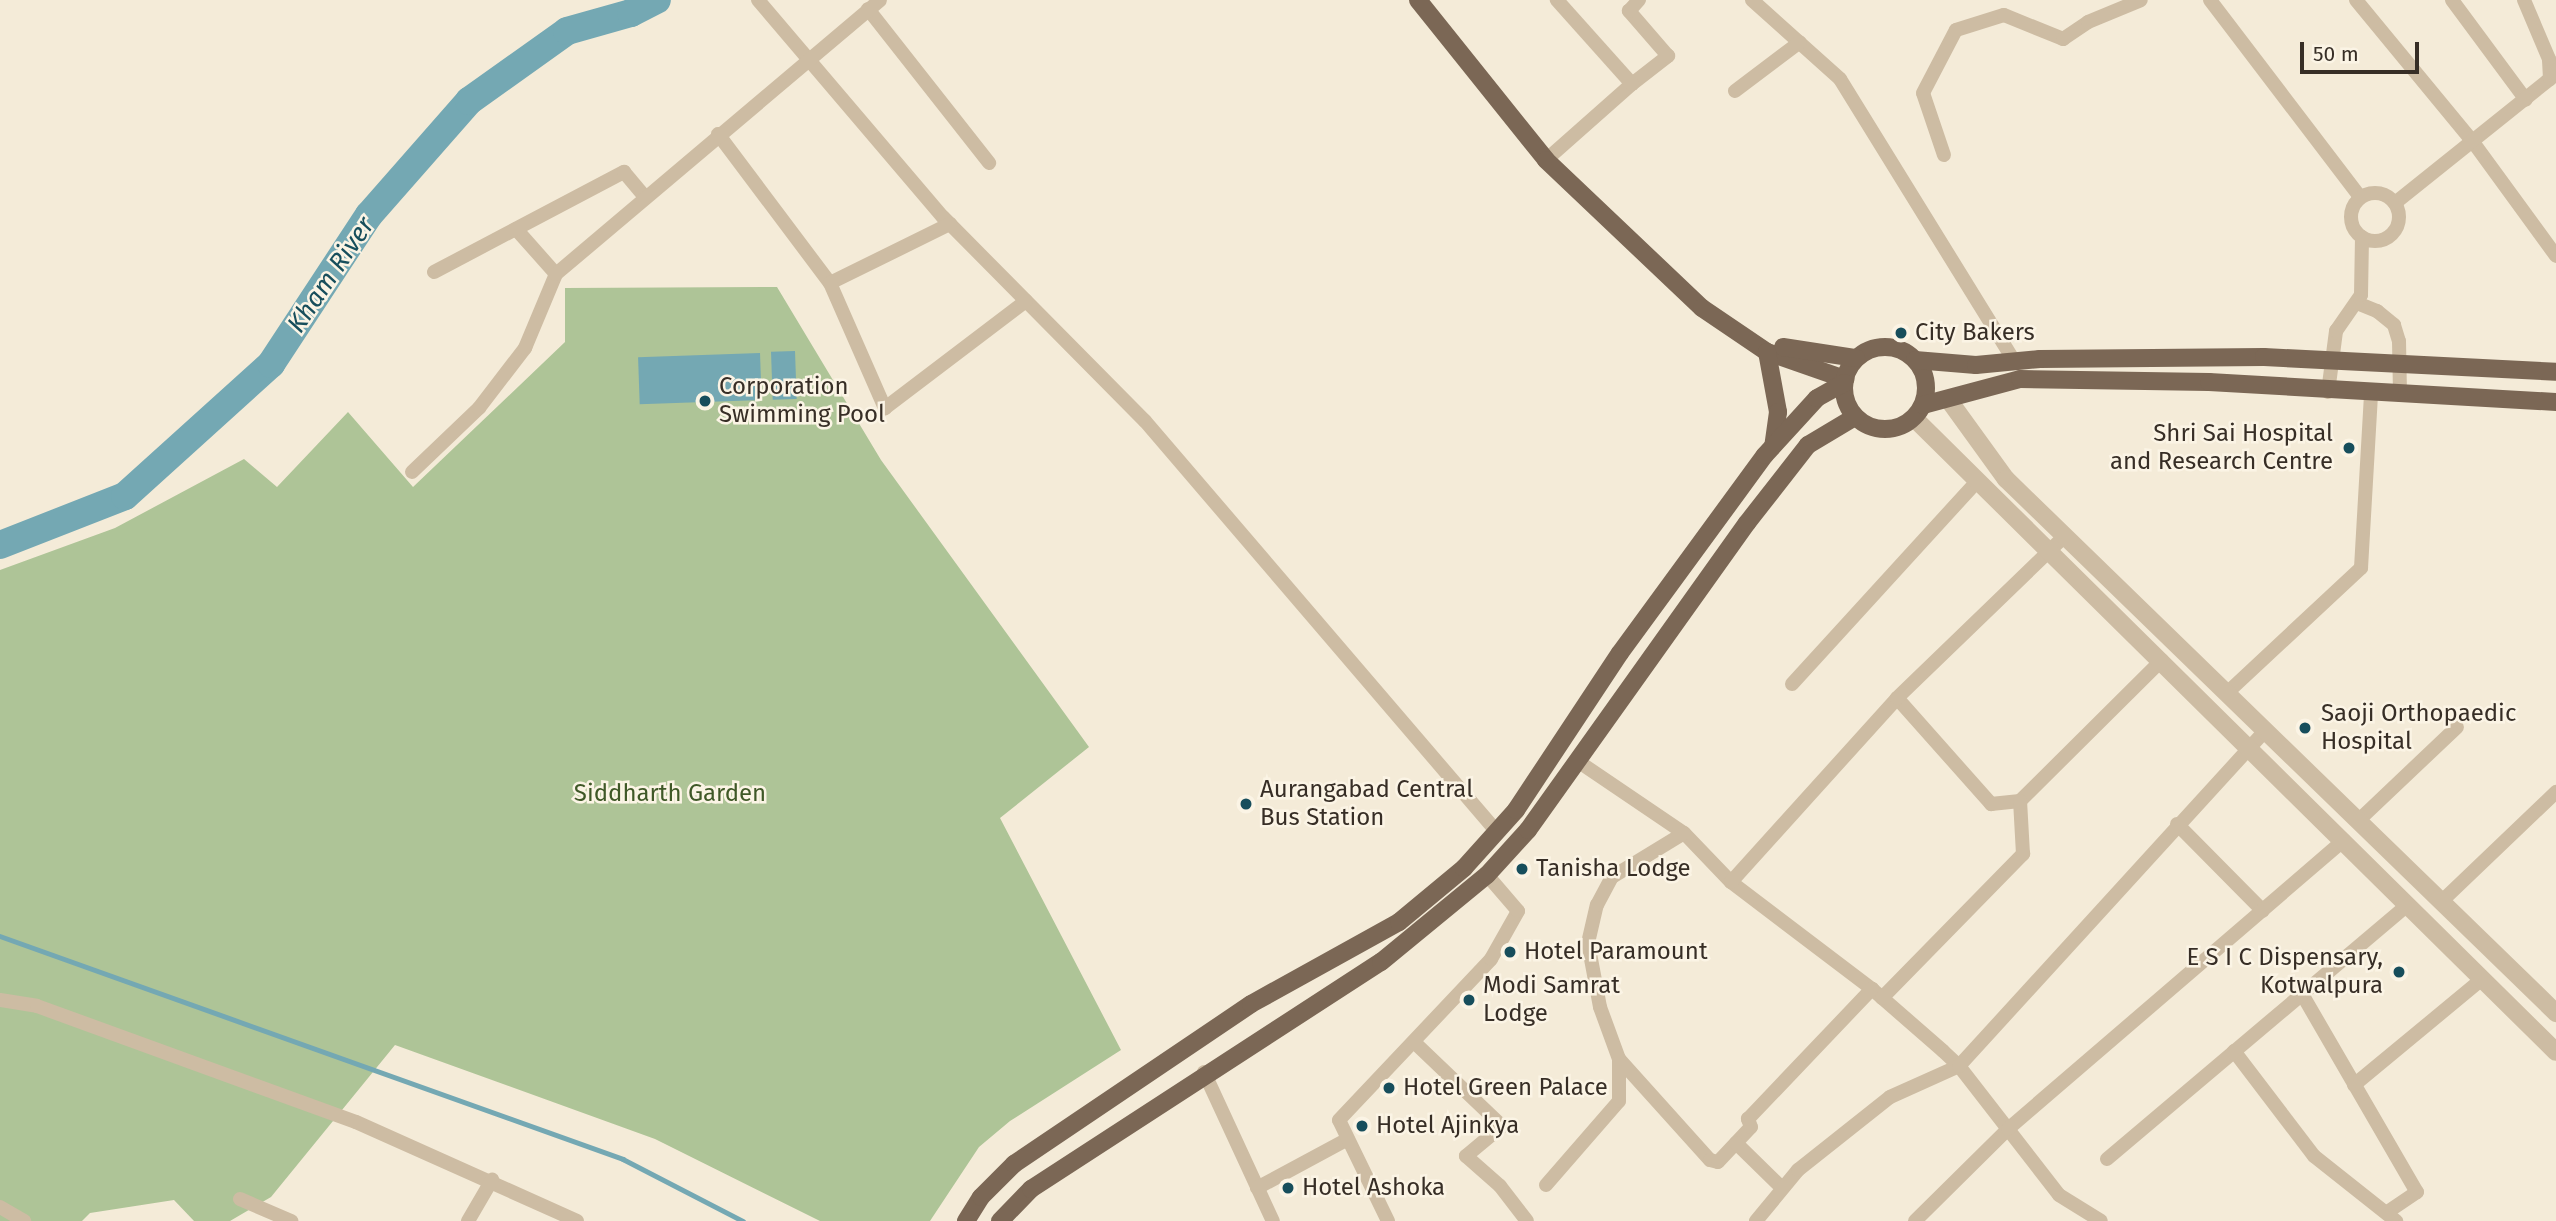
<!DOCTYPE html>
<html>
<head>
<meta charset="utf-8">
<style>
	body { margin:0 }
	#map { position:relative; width:2556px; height:1221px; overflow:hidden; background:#f4ebd8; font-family:"Fira Sans",sans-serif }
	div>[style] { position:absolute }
	.green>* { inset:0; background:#aec497 }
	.water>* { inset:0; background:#74a8b3; transform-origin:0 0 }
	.stream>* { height:4.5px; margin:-2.25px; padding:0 2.25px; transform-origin:2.25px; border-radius:2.25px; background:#74a8b3 }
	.river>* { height:28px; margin:-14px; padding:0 14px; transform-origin:14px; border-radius:14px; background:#74a8b3 }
	.minor>* { height:14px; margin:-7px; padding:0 7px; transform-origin:7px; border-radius:7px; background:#cdbca3 }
	.minor>.ring { margin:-7px; padding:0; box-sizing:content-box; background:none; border:14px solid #cdbca3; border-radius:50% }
	.tertiary>* { height:18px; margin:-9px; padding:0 9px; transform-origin:9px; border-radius:9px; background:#cdbca3 }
	.primary>* { height:18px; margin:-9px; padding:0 9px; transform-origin:9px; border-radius:9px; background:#7b6755 }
	.primary>.ring { margin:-9px; padding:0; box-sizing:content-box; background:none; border:18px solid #7b6755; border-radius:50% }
	.dots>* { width:19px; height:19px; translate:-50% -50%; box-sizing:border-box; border:4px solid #fbf4e5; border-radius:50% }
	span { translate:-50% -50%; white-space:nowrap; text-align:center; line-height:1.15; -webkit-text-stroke:5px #fbf4e5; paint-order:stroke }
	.poi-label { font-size:24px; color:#372e26 }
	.left { translate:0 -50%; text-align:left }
	.right { translate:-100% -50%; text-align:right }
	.park-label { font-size:24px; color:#3f5827 }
	.water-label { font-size:26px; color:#174e5c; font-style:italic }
	.scale { position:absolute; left:2300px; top:42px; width:119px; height:32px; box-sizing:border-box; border:4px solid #372e26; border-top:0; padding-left:9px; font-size:21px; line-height:24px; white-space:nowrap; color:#372e26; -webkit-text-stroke:5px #fbf4e5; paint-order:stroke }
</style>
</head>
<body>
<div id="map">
	<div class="green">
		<div style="clip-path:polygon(777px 287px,881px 460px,1089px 747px,1000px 818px,1121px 1050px,1010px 1121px,979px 1147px,930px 1221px,820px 1221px,655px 1139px,395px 1045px,271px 1197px,230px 1221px,194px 1221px,174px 1200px,90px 1213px,82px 1221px,0 1221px,0 570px,115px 528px,244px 459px,277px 487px,348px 412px,413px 487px,565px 342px,565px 288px)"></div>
	</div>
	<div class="water">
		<div style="left:795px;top:351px;width:48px;height:24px;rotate:88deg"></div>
		<div style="left:760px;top:353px;width:47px;height:122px;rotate:88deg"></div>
	</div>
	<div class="stream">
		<div style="left:0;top:936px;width:662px;rotate:19.69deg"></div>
		<div style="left:623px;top:1159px;width:135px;rotate:27.3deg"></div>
	</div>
	<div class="river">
		<div style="left:0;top:545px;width:134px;rotate:-21.4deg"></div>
		<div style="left:125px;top:496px;width:197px;rotate:-42.1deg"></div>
		<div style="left:271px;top:364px;width:178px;rotate:-56.7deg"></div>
		<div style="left:369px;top:215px;width:152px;rotate:-48.7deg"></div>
		<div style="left:469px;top:101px;width:120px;rotate:-35.5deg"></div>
		<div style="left:567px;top:31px;width:66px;rotate:-15.7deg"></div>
		<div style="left:631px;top:13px;width:29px;rotate:-27deg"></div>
	</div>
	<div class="minor">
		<div style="left:758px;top:0;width:285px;rotate:49.6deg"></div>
		<div style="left:943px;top:217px;width:287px;rotate:45.3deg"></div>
		<div style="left:1145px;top:421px;width:541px;rotate:49.42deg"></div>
		<div style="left:1752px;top:0;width:118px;rotate:41.9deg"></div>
		<div style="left:1840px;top:79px;width:331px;rotate:58.3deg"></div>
		<div style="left:2210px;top:0;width:248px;rotate:52.7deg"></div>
		<div style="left:2356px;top:0;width:184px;rotate:50.5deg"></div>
		<div style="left:2473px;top:142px;width:141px;rotate:53.9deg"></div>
		<div style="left:2452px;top:0;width:124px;rotate:53.5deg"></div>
		<div style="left:868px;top:9px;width:196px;rotate:51.8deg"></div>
		<div style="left:1632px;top:84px;width:46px;rotate:-37.9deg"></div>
		<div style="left:1668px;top:56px;width:60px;rotate:-130.9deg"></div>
		<div style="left:1629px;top:11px;width:15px;rotate:-48deg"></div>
		<div style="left:1735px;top:91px;width:81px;rotate:-37deg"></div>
		<div style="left:718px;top:134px;width:186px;rotate:53.1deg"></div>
		<div style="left:830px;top:283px;width:134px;rotate:-26.2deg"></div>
		<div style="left:1944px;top:155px;width:65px;rotate:-108.7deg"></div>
		<div style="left:1923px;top:93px;width:71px;rotate:-62.4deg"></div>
		<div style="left:1956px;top:30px;width:50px;rotate:-17.4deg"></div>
		<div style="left:2004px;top:15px;width:64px;rotate:22.1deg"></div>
		<div style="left:2063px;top:39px;width:30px;rotate:-34deg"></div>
		<div style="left:2088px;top:22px;width:57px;rotate:-22.5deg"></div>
		<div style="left:1546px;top:160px;width:115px;rotate:-41.5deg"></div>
		<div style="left:1632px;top:84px;width:113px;rotate:-131.8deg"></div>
		<div class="ring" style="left:2351px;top:193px;width:34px;height:34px"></div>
		<div style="left:2395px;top:203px;width:198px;rotate:-38.7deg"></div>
		<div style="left:2550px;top:79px;width:20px;rotate:-93deg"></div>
		<div style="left:2549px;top:59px;width:64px;rotate:-113deg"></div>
		<div style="left:516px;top:229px;width:60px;rotate:48.4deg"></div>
		<div style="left:434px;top:272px;width:215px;rotate:-27.8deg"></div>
		<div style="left:624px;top:172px;width:33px;rotate:50deg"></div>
		<div style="left:830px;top:283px;width:137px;rotate:66.3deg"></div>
		<div style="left:885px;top:408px;width:177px;rotate:-37.2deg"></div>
		<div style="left:2357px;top:303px;width:22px;rotate:22deg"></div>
		<div style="left:2377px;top:311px;width:22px;rotate:39deg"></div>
		<div style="left:2394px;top:325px;width:17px;rotate:73deg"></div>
		<div style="left:2399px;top:341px;width:54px;rotate:88.9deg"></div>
		<div style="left:2328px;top:392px;width:62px;rotate:-82.5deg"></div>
		<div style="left:2336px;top:331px;width:44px;rotate:-55.2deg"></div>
		<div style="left:2361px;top:295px;width:58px;rotate:-89deg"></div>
		<div style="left:412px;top:472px;width:93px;rotate:-43.7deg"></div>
		<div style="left:479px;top:408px;width:76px;rotate:-52.5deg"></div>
		<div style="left:525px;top:348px;width:80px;rotate:-67.3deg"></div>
		<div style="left:556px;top:274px;width:424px;rotate:-40.2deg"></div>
		<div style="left:1792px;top:684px;width:276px;rotate:-47.6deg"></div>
		<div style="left:2228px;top:692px;width:182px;rotate:-43deg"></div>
		<div style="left:2361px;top:568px;width:174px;rotate:-86.7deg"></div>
		<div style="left:1897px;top:698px;width:142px;rotate:48.4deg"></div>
		<div style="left:1991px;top:804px;width:29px;rotate:-6deg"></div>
		<div style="left:2020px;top:801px;width:200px;rotate:-44.8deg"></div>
		<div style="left:1579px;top:762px;width:127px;rotate:34.1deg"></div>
		<div style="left:1684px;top:833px;width:68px;rotate:46.2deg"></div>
		<div style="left:1731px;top:882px;width:177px;rotate:37.2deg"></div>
		<div style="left:1872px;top:989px;width:94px;rotate:41.1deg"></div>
		<div style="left:1943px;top:1051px;width:22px;rotate:43deg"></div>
		<div style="left:1959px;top:1066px;width:163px;rotate:52.2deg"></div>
		<div style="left:2059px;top:1195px;width:49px;rotate:31.8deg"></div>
		<div style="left:2359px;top:820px;width:135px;rotate:-43.5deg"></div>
		<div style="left:2177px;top:824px;width:122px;rotate:45.3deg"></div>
		<div style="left:1731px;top:882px;width:248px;rotate:-47.9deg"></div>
		<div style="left:1897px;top:698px;width:233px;rotate:-44deg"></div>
		<div style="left:2442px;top:901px;width:158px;rotate:-43.7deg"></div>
		<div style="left:2302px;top:994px;width:229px;rotate:59.9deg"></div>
		<div style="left:2417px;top:1192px;width:37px;rotate:146deg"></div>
		<div style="left:1882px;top:998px;width:202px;rotate:-45.6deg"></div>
		<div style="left:2023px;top:854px;width:53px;rotate:-93.2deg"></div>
		<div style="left:0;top:1000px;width:37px;rotate:9deg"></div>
		<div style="left:37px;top:1006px;width:339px;rotate:20deg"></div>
		<div style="left:356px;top:1122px;width:242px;rotate:24.1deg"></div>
		<div style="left:1414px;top:1042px;width:122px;rotate:43.7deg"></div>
		<div style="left:1502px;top:1126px;width:47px;rotate:140.2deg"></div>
		<div style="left:1466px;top:1156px;width:45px;rotate:41.4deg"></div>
		<div style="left:1500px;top:1186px;width:44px;rotate:52.4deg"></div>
		<div style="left:2234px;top:1051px;width:132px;rotate:52.7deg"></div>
		<div style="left:2314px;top:1156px;width:105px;rotate:38.4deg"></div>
		<div style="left:1619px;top:1059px;width:136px;rotate:48deg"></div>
		<div style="left:1710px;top:1160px;width:8px;rotate:14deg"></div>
		<div style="left:1718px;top:1162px;width:48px;rotate:-46.7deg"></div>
		<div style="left:1751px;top:1127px;width:9px;rotate:-111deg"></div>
		<div style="left:1748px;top:1119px;width:180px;rotate:-46.4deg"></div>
		<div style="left:1204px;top:1072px;width:164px;rotate:65.2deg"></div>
		<div style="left:2354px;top:1085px;width:166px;rotate:-39.6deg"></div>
		<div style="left:1736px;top:1143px;width:63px;rotate:44.4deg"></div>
		<div style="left:2107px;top:1159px;width:394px;rotate:-40.2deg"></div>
		<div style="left:1546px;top:1185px;width:111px;rotate:-49deg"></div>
		<div style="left:1619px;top:1101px;width:42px;rotate:-90deg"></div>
		<div style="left:1619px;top:1059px;width:55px;rotate:-110.1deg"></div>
		<div style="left:1600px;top:1007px;width:65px;rotate:-100.6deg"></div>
		<div style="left:1588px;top:943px;width:39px;rotate:-77deg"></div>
		<div style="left:1597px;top:905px;width:32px;rotate:-62deg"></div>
		<div style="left:1612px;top:877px;width:84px;rotate:-31.4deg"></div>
		<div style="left:1257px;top:1188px;width:103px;rotate:-28.3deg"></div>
		<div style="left:240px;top:1199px;width:56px;rotate:23.3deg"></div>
		<div style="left:0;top:1207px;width:28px;rotate:30deg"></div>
		<div style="left:468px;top:1221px;width:48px;rotate:-59.7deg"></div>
		<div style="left:1388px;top:1221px;width:112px;rotate:-115.9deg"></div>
		<div style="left:1339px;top:1120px;width:221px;rotate:-46.6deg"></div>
		<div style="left:1491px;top:959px;width:55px;rotate:-60.6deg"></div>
		<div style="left:1518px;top:911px;width:48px;rotate:-130.7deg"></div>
		<div style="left:1756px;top:1221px;width:66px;rotate:-50.5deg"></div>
		<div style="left:1798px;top:1170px;width:117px;rotate:-38.4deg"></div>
		<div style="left:1890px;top:1097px;width:76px;rotate:-24.2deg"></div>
		<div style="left:1959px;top:1066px;width:455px;rotate:-47.6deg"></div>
		<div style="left:1915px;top:1221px;width:131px;rotate:-44.7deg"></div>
		<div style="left:2008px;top:1129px;width:443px;rotate:-40.7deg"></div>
	</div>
	<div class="tertiary">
		<div style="left:1948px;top:399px;width:99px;rotate:54.1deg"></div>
		<div style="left:2006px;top:479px;width:767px;rotate:44.15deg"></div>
		<div style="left:1914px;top:418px;width:902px;rotate:44.64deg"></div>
	</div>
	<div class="primary">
		<div style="left:1418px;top:0;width:205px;rotate:51.3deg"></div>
		<div style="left:1546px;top:160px;width:215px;rotate:43.5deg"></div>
		<div style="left:1702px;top:308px;width:78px;rotate:34.1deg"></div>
		<div style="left:1767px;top:352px;width:83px;rotate:19.1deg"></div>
		<div class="ring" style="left:1844px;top:347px;width:64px;height:64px"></div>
		<div style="left:1783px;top:347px;width:74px;rotate:8.6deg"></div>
		<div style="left:1767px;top:352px;width:61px;rotate:79.6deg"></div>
		<div style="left:1778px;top:412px;width:34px;rotate:98deg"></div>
		<div style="left:1915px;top:360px;width:61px;rotate:4.7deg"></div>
		<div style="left:1976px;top:365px;width:64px;rotate:-5.4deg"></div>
		<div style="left:2040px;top:359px;width:224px;rotate:-0.5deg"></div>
		<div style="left:2264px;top:357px;width:292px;rotate:2.9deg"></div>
		<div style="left:1923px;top:405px;width:100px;rotate:-15deg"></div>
		<div style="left:2020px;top:379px;width:189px;rotate:0.9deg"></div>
		<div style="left:2209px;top:382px;width:348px;rotate:3.3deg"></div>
		<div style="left:966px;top:1221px;width:28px;rotate:-58deg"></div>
		<div style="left:981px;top:1197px;width:47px;rotate:-45deg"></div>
		<div style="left:1014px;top:1164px;width:286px;rotate:-34deg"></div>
		<div style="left:1251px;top:1004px;width:169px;rotate:-29deg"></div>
		<div style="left:1399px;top:922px;width:85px;rotate:-39.7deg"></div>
		<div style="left:1464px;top:868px;width:78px;rotate:-48.1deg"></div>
		<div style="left:1516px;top:810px;width:188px;rotate:-56.5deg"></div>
		<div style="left:1620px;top:653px;width:245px;rotate:-53.8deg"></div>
		<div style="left:1765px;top:455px;width:77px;rotate:-47.6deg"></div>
		<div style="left:1817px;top:398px;width:31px;rotate:-29deg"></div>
		<div style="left:1000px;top:1221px;width:45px;rotate:-45.9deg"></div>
		<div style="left:1031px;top:1189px;width:417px;rotate:-33deg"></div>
		<div style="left:1381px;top:962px;width:137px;rotate:-39.4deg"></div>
		<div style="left:1487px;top:875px;width:61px;rotate:-47.7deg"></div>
		<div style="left:1528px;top:830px;width:377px;rotate:-54.5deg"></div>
		<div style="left:1747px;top:523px;width:99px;rotate:-52deg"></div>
		<div style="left:1808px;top:445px;width:55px;rotate:-30.8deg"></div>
	</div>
	<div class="dots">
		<div style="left:1901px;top:333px;background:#174e5c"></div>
		<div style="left:705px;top:401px;background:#174e5c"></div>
		<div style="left:2349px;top:448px;background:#174e5c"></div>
		<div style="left:2305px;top:728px;background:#174e5c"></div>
		<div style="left:1246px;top:804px;background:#174e5c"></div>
		<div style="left:1522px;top:869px;background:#174e5c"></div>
		<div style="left:1510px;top:952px;background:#174e5c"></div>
		<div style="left:2399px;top:972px;background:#174e5c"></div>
		<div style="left:1469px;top:1000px;background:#174e5c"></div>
		<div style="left:1389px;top:1088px;background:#174e5c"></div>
		<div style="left:1362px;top:1126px;background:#174e5c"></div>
		<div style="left:1288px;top:1188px;background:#174e5c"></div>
	</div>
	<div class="poi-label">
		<span class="left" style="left:1915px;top:333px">City Bakers</span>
		<span class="left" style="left:719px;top:401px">Corporation<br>Swimming Pool</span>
		<span class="right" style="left:2333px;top:448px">Shri Sai Hospital<br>and Research Centre</span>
		<span class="left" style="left:2321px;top:728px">Saoji Orthopaedic<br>Hospital</span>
		<span class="left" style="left:1260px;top:804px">Aurangabad Central<br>Bus Station</span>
		<span class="left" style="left:1536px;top:869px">Tanisha Lodge</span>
		<span class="left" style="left:1524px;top:952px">Hotel Paramount</span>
		<span class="right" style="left:2383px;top:972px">E S I C Dispensary,<br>Kotwalpura</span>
		<span class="left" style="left:1483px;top:1000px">Modi Samrat<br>Lodge</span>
		<span class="left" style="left:1403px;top:1088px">Hotel Green Palace</span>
		<span class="left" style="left:1376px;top:1126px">Hotel Ajinkya</span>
		<span class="left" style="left:1302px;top:1188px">Hotel Ashoka</span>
	</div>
	<div class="park-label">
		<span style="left:670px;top:794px">Siddharth Garden</span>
	</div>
	<div class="water-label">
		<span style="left:331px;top:275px;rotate:-56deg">Kham River</span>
	</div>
	<div class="scale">50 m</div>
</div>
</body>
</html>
